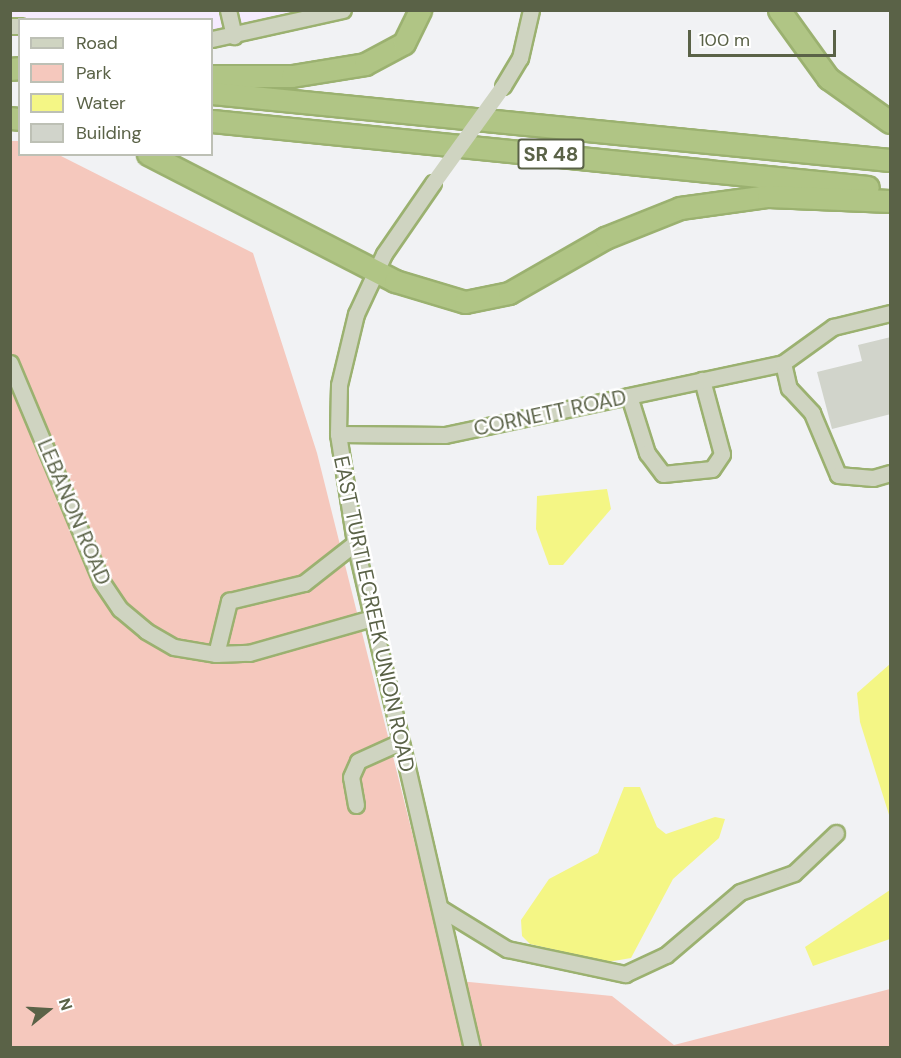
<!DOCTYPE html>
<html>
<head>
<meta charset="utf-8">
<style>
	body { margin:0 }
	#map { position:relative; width:901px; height:1058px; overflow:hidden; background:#f1f2f4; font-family:"DM Sans",sans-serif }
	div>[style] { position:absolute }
	.commercial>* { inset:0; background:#f5ebfe }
	.green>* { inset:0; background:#f5c8bd }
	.water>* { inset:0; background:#f4f685 }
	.building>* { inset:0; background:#d1d4cb }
	.roads { filter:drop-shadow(2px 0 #9bb170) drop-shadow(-2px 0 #9bb170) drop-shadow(0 2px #9bb170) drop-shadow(0 -2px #9bb170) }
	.minor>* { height:15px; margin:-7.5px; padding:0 7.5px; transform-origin:7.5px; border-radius:7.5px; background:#cfd4c1 }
	.highway>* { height:21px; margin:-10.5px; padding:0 10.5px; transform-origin:10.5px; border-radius:10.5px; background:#b0c585 }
	.minor-bridge>* { height:15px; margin:-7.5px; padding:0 7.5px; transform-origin:7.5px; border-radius:7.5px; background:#cfd4c1 }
	span { translate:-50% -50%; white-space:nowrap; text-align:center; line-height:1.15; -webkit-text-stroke:5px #fff; paint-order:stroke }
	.shield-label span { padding:2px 4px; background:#fff; border:2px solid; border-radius:4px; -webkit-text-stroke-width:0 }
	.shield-label { font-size:20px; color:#5a6247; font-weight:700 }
	.street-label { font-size:21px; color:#5a6247 }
	.frame { position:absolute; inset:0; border:12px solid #5a6247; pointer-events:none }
	.legend { position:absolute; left:18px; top:18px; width:195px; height:138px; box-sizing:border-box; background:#fff; border:2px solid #bdc0b5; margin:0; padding:8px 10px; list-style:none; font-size:18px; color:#5a6247 }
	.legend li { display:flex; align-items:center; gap:12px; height:30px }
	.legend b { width:30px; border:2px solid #bdc0b5 }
	.north { position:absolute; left:18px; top:980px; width:60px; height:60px; -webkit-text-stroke:4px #fff; paint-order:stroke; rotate:72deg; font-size:16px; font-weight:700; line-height:24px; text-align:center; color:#5a6247 }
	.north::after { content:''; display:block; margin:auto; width:21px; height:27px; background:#5a6247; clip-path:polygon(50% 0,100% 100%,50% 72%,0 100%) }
	.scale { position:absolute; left:688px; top:30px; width:148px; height:27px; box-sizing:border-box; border:3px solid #5a6247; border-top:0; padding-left:8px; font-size:18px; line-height:21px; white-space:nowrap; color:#5a6247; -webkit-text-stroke:4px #fff; paint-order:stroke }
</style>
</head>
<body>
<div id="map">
	<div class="commercial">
		<div style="clip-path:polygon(10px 11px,343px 11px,212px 36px,212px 20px,20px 20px,19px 37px,11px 37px)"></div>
	</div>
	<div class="green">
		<div style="clip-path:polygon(11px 141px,19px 141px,20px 154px,59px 155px,253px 253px,317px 453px,449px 980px,612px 996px,674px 1045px,890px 989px,890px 1047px,11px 1048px)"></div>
	</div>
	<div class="water">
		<div style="clip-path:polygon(607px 489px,611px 509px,563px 565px,549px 565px,536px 529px,537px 496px)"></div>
		<div style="clip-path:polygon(890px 664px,890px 818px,860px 722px,857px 693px)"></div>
		<div style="clip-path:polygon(624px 787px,640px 787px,657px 827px,666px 834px,715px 817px,725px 819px,719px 838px,673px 879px,631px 958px,608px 962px,530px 944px,522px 936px,521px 920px,549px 879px,598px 853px)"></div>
		<div style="clip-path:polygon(890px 890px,890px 939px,813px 966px,805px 947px)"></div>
	</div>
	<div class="building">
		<div style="clip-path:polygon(891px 337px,891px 414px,832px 429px,817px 372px,862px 361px,858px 345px)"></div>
	</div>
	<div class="roads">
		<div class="minor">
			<div style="left:228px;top:10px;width:27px;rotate:77deg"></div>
			<div style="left:10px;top:26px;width:10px"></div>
			<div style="left:212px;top:39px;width:134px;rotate:-12.5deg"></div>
			<div style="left:503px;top:86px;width:33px;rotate:-59deg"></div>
			<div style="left:520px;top:58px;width:49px;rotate:-77.1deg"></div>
			<div style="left:433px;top:183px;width:86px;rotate:124.6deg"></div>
			<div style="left:384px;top:254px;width:66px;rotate:115deg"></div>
			<div style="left:356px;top:314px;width:73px;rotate:103.5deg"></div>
			<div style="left:339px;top:385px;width:49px;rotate:91.2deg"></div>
			<div style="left:338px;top:434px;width:110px;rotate:81.1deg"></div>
			<div style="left:355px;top:543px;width:518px;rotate:76.96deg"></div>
			<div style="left:10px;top:363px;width:236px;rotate:67.3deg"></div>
			<div style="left:101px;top:581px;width:34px;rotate:56deg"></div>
			<div style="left:120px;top:609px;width:34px;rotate:40deg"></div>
			<div style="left:146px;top:631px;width:32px;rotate:30deg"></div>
			<div style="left:174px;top:647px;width:43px;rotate:9.5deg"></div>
			<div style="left:216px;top:654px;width:33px;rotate:-2deg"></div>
			<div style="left:249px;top:653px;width:128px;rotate:-15.9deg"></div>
			<div style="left:783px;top:363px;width:26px;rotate:77deg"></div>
			<div style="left:789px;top:388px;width:34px;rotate:47deg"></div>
			<div style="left:812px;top:413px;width:67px;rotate:67.2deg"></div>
			<div style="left:838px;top:475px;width:35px;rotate:5deg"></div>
			<div style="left:873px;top:478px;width:18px;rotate:-16deg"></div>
			<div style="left:629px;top:396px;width:60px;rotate:72.5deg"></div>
			<div style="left:647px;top:453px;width:26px;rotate:53deg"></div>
			<div style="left:663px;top:474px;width:49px;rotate:-5.8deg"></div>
			<div style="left:712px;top:469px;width:18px;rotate:-56deg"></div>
			<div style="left:722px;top:454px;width:77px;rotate:-105.1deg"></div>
			<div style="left:338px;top:434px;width:107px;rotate:0.5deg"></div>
			<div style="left:445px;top:435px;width:346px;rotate:-12deg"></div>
			<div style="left:783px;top:363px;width:62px;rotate:-35.8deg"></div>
			<div style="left:833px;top:327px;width:59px;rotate:-13.8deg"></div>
			<div style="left:216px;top:654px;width:55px;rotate:-76.2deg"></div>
			<div style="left:229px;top:601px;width:77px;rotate:-13.5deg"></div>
			<div style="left:304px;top:583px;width:65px;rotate:-38.1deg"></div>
			<div style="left:356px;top:805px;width:28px;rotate:-100deg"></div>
			<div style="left:351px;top:777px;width:17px;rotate:-66deg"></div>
			<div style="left:358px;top:761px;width:46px;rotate:-24.3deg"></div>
			<div style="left:440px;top:908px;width:79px;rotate:31.5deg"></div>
			<div style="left:507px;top:949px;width:121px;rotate:12deg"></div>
			<div style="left:625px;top:974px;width:45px;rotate:-24.9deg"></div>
			<div style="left:666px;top:955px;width:97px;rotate:-40.4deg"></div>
			<div style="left:740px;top:892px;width:57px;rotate:-19.4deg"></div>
			<div style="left:794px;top:873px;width:58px;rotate:-43.6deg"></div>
		</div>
		<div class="highway">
			<div style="left:779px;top:10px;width:84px;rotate:54.2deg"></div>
			<div style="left:828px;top:78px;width:76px;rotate:35.4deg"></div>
			<div style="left:10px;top:69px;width:10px;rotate:-6deg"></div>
			<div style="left:212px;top:76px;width:80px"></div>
			<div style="left:292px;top:76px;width:74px;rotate:-9.3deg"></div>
			<div style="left:365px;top:64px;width:44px;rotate:-28.3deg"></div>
			<div style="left:404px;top:43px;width:37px;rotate:-64deg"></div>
			<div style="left:212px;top:93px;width:681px;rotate:5.64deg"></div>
			<div style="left:10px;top:118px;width:10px;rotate:6deg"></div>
			<div style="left:212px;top:121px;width:659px;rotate:5.75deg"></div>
			<div style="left:148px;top:154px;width:278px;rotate:27.2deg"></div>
			<div style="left:395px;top:281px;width:73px;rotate:16.7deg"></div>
			<div style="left:465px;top:302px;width:45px;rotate:-11.6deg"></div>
			<div style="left:509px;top:293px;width:111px;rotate:-29.8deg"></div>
			<div style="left:605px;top:238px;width:81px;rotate:-21.8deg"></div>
			<div style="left:680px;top:208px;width:89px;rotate:-7.8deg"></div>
			<div style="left:768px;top:196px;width:122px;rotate:2.3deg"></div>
		</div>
	</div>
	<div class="minor-bridge">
		<div style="left:433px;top:183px;width:120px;rotate:-54.2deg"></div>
	</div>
	<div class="shield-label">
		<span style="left:551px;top:154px">SR 48</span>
	</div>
	<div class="street-label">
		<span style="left:550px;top:413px;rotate:-12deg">CORNETT ROAD</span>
		<span style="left:74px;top:512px;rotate:67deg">LEBANON ROAD</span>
		<span style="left:374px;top:614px;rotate:78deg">EAST TURTLECREEK UNION ROAD</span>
	</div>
	<div class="frame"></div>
	<ul class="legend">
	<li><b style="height:8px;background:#cfd4c1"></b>Road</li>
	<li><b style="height:16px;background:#f5c8bd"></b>Park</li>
	<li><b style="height:16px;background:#f4f685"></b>Water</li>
	<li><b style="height:16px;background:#d1d4cb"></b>Building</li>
	</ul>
	<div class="north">N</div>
	<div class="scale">100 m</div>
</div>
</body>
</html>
